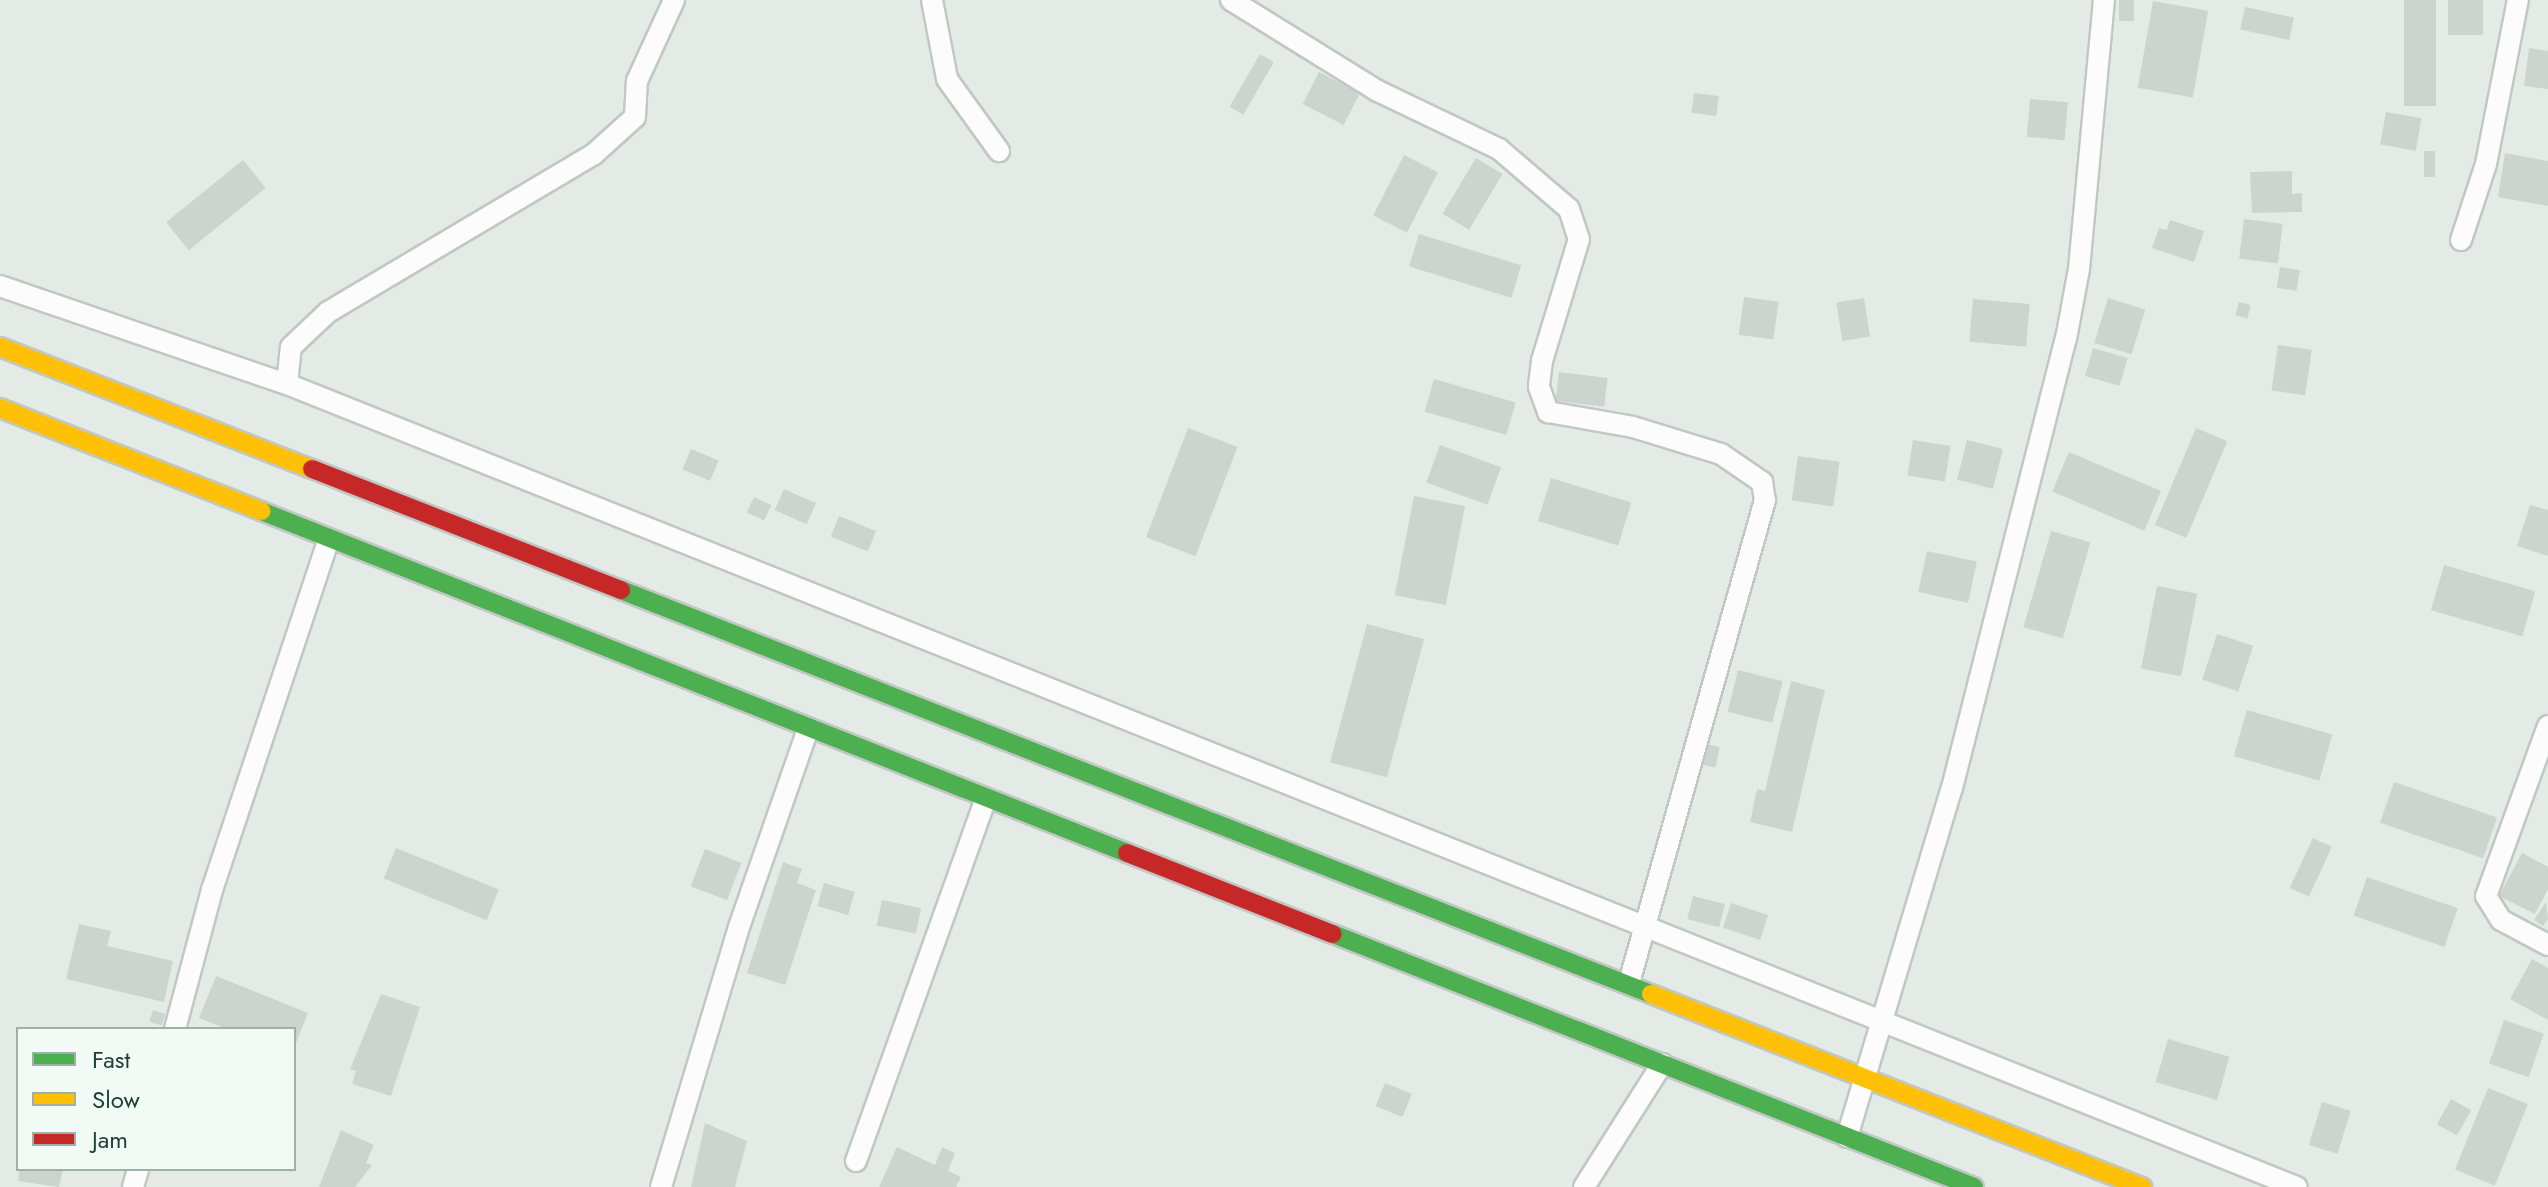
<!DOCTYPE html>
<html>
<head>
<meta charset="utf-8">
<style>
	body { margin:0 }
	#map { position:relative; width:2548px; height:1187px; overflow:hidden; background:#e4ebe7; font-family:Jost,sans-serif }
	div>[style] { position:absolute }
	.building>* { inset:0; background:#ccd4d0; transform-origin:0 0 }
	.roads { filter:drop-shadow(2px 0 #c1c8c4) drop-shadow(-2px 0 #c1c8c4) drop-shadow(0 2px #c1c8c4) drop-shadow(0 -2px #c1c8c4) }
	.street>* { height:20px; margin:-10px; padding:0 10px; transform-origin:10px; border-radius:10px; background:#fbfcfb }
	.fast>* { height:18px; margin:-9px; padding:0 9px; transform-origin:9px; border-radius:9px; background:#4caf50 }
	.slow>* { height:18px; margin:-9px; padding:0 9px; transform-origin:9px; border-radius:9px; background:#ffc107 }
	.jam>* { height:18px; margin:-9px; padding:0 9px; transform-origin:9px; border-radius:9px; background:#c62828 }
	span { translate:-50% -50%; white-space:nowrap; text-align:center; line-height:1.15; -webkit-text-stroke:8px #f2faf5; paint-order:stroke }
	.legend { position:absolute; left:16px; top:1027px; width:280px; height:144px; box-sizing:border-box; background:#f2faf5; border:2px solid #9eb0a8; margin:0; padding:10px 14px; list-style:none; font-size:24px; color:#1f4134 }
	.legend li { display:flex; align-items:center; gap:16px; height:40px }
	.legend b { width:40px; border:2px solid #9eb0a8 }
</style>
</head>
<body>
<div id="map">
	<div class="building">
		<div style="left:2119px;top:0;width:15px;height:21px"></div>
		<div style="left:2404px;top:0;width:32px;height:106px"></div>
		<div style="left:2448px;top:0;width:35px;height:35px"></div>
		<div style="left:2153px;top:1px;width:56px;height:88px;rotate:10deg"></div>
		<div style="left:2245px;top:7px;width:50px;height:23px;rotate:12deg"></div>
		<div style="clip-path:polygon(2529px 48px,2548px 51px,2548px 89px,2524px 86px)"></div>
		<div style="left:1260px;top:54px;width:16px;height:61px;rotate:30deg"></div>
		<div style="left:1319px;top:72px;width:46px;height:36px;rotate:27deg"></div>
		<div style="left:1694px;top:93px;width:25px;height:20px;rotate:7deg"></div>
		<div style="left:2030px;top:99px;width:38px;height:38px;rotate:5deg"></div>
		<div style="left:2386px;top:112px;width:36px;height:33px;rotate:10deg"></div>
		<div style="left:2424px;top:151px;width:11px;height:26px"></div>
		<div style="clip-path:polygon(2505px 153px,2548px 161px,2548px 206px,2498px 197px)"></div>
		<div style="left:1404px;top:155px;width:38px;height:68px;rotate:27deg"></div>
		<div style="left:1476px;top:158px;width:31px;height:65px;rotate:31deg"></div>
		<div style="left:243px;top:160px;width:36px;height:99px;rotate:51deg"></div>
		<div style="clip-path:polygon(2292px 171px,2292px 194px,2302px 193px,2302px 212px,2252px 213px,2250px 172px)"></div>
		<div style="left:2244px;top:219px;width:39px;height:40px;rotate:7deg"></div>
		<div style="clip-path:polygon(2170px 220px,2204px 231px,2194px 262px,2152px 248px,2159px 228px,2167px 230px)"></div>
		<div style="left:1419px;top:234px;width:107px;height:34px;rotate:17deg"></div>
		<div style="left:2280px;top:267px;width:20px;height:21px;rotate:9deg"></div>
		<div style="left:1744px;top:297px;width:35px;height:38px;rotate:8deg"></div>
		<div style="left:1864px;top:298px;width:39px;height:28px;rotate:81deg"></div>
		<div style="left:2108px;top:298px;width:39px;height:47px;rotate:17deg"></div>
		<div style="left:1973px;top:299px;width:57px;height:43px;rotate:5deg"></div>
		<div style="left:2239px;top:302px;width:12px;height:14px;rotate:14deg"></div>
		<div style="left:2278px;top:345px;width:34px;height:46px;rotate:8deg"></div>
		<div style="left:2093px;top:348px;width:36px;height:29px;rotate:16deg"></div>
		<div style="left:1559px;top:372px;width:49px;height:29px;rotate:7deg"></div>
		<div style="left:1434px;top:379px;width:85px;height:34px;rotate:16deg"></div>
		<div style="left:1188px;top:428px;width:53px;height:117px;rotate:21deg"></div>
		<div style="left:2196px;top:428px;width:34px;height:105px;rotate:23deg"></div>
		<div style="left:1913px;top:440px;width:38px;height:36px;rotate:9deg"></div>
		<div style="left:1967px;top:440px;width:37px;height:41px;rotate:14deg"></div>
		<div style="left:1440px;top:445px;width:65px;height:40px;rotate:20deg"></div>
		<div style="left:691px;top:449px;width:30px;height:22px;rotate:23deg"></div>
		<div style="left:2069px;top:452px;width:100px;height:43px;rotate:23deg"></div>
		<div style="left:1798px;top:456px;width:42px;height:45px;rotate:8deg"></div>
		<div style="left:1551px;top:478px;width:84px;height:45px;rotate:17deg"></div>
		<div style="left:784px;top:489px;width:35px;height:23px;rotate:24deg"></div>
		<div style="left:1414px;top:496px;width:52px;height:101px;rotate:11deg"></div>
		<div style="left:754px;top:497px;width:19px;height:17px;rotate:25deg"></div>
		<div style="clip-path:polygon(2530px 505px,2548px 510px,2548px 556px,2517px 546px)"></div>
		<div style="left:839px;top:516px;width:40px;height:22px;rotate:22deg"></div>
		<div style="left:2051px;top:531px;width:41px;height:100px;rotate:16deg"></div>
		<div style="left:1927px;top:551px;width:51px;height:42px;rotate:12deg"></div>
		<div style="left:2444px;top:565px;width:95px;height:47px;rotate:16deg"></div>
		<div style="left:2157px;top:586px;width:41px;height:84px;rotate:11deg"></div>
		<div style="left:1367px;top:624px;width:59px;height:143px;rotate:15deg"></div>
		<div style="left:2217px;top:634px;width:38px;height:48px;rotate:18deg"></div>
		<div style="left:1738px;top:670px;width:46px;height:43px;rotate:14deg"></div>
		<div style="clip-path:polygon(1791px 681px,1825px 690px,1792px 832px,1750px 822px,1757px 789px,1765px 791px)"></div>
		<div style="left:2247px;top:710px;width:89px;height:48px;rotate:16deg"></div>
		<div style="left:1706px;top:744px;width:14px;height:21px;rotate:12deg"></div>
		<div style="left:2394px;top:782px;width:109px;height:43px;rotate:19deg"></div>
		<div style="left:2313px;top:838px;width:21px;height:55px;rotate:25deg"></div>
		<div style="left:396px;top:848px;width:111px;height:33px;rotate:22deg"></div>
		<div style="left:705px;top:849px;width:39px;height:40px;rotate:21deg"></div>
		<div style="clip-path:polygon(2522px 853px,2548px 867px,2548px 889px,2535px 914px,2499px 896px)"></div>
		<div style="clip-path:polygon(783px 862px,802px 869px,797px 883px,816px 890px,785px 985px,747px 973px)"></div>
		<div style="left:2367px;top:877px;width:96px;height:41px;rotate:19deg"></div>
		<div style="left:824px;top:883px;width:32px;height:24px;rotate:16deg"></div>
		<div style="left:1693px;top:896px;width:33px;height:24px;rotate:14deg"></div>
		<div style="left:882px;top:900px;width:40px;height:26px;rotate:12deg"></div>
		<div style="clip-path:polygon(2546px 902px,2548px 919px,2543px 926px,2534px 920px)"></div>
		<div style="left:1731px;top:903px;width:39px;height:26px;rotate:18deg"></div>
		<div style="clip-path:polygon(79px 924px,111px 931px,107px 946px,173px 961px,164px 1002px,66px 979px)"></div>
		<div style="clip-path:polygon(2532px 959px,2548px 968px,2548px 1020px,2510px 999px)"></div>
		<div style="clip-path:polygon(216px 976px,308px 1013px,294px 1048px,294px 1029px,226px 1029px,199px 1018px)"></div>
		<div style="clip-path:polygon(381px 994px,420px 1007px,391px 1096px,352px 1084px,356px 1071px,350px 1069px)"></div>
		<div style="left:153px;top:1010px;width:13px;height:12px;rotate:18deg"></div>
		<div style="left:2504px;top:1020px;width:42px;height:46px;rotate:19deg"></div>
		<div style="left:2168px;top:1039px;width:64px;height:45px;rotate:16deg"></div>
		<div style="left:1385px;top:1083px;width:29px;height:25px;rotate:22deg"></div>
		<div style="left:2488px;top:1088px;width:43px;height:88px;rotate:22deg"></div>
		<div style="left:2451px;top:1099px;width:23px;height:29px;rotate:29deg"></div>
		<div style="left:2322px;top:1102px;width:30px;height:45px;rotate:17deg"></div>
		<div style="clip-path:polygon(705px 1123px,747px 1141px,735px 1187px,691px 1187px)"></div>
		<div style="clip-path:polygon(341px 1130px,374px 1145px,366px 1163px,372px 1165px,355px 1187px,319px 1187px)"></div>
		<div style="clip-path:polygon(897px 1147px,935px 1165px,942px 1147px,955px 1153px,948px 1171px,961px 1177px,956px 1187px,879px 1187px)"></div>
		<div style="clip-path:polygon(20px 1169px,63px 1169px,59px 1187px,18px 1181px)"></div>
	</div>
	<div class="roads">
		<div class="street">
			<div style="left:932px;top:0;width:80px;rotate:79.2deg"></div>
			<div style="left:947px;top:79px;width:89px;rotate:54.2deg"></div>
			<div style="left:1231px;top:0;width:173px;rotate:31.8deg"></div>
			<div style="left:1378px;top:91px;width:134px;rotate:25.6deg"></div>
			<div style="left:1499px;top:149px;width:92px;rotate:40.6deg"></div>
			<div style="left:1569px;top:209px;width:32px;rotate:72deg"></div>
			<div style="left:1579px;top:239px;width:127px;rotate:106.9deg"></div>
			<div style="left:1542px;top:361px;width:26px;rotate:97deg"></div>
			<div style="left:1539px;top:387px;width:27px;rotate:70deg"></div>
			<div style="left:1548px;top:412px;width:86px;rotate:10deg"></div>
			<div style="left:1633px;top:427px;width:92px;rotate:17.1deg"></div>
			<div style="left:1721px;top:454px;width:50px;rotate:34.3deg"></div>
			<div style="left:1762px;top:482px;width:18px;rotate:81deg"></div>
			<div style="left:1765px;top:500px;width:502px;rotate:105.73deg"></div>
			<div style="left:2461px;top:240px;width:80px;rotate:-71.8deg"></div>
			<div style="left:2486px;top:164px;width:167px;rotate:-79deg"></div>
			<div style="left:0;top:286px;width:303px;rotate:18.9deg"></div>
			<div style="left:287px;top:384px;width:2164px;rotate:21.78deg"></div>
			<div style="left:287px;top:384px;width:37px;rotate:-84deg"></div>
			<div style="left:291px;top:347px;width:51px;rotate:-43.4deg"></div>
			<div style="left:328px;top:312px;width:309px;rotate:-30.7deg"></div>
			<div style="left:594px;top:154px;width:55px;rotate:-42.1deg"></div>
			<div style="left:635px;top:117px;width:36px;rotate:-87deg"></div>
			<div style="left:637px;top:81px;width:89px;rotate:-65.4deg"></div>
			<div style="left:2548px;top:726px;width:181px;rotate:110deg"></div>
			<div style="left:2486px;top:896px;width:28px;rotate:58deg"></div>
			<div style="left:2501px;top:920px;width:53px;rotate:28deg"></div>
			<div style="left:175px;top:1029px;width:144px;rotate:-75.1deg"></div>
			<div style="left:212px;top:890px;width:367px;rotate:-71.6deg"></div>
			<div style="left:1847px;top:1137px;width:364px;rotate:-73.3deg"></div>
			<div style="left:1952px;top:788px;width:463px;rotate:-75.8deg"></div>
			<div style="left:2066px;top:339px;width:71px;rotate:-79.5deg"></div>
			<div style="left:2079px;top:269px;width:270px;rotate:-84.7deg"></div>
			<div style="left:856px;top:1161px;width:383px;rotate:-70.3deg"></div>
			<div style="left:133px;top:1187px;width:19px;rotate:-74deg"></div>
			<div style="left:661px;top:1187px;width:271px;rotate:-73.3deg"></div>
			<div style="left:739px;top:927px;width:210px;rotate:-70.8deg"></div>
			<div style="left:1584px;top:1187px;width:146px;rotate:-57.6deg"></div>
		</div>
		<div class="fast">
			<div style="left:261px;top:511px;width:931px;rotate:21.55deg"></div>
			<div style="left:621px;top:590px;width:1106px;rotate:21.42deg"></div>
			<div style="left:1333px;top:934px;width:689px;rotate:21.54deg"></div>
		</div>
		<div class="slow">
			<div style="left:0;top:347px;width:335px;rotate:21.4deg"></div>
			<div style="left:0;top:408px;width:281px;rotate:21.5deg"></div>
			<div style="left:1651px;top:994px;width:528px;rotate:21.46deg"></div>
		</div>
		<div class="jam">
			<div style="left:312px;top:469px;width:332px;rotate:21.4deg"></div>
			<div style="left:1127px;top:853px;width:221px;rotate:21.5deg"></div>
		</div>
	</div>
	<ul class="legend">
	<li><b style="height:10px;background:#4caf50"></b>Fast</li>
	<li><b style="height:10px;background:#ffc107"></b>Slow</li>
	<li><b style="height:10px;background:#c62828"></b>Jam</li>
	</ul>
</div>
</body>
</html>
